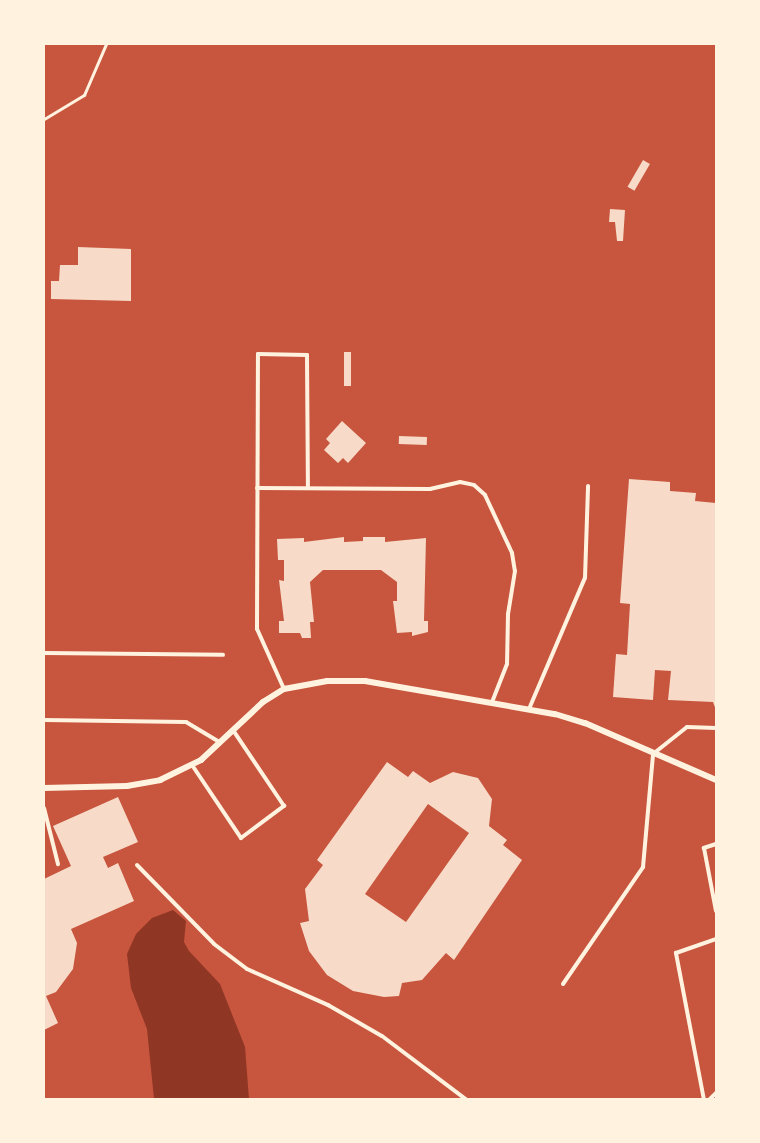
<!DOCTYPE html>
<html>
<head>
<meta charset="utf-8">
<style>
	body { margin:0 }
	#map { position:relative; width:760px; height:1143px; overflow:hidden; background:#c8553d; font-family:Overpass,sans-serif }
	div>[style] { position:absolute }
	.water>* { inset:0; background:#8f3625 }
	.building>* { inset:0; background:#f7dbc8; transform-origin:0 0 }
	.path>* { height:3px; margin:-1.5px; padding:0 1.5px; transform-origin:1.5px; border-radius:1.5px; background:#fff3e0 }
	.service>* { height:4px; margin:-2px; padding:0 2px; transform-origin:2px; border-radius:2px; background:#fff3e0 }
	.minor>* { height:6px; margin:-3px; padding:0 3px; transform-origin:3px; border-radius:3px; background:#fff3e0 }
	span { translate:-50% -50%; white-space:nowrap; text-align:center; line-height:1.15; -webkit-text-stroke:6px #fff3e0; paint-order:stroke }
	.frame { position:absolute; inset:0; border:45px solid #fff3e0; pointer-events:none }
</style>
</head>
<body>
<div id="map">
	<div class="water">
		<div style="clip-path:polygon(173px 910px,186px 921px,184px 942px,189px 951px,220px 984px,245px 1047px,249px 1099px,154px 1099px,147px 1029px,131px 988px,127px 954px,136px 934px,152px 918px)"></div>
	</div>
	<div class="building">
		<div style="left:643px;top:160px;width:8px;height:31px;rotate:30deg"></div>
		<div style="clip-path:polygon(610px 209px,625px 210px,623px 241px,617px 241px,615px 222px,609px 222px)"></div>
		<div style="clip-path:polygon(78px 247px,131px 249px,131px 301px,51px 299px,51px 281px,59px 281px,60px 265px,78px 265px)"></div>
		<div style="left:344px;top:352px;width:7px;height:34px"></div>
		<div style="clip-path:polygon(342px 421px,366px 443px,348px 463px,343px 458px,338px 463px,324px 450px,330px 443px,326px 439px)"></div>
		<div style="left:399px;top:436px;width:28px;height:8px;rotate:2deg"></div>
		<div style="clip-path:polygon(629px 479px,670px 482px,670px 491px,696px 493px,695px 501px,716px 503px,716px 710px,713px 702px,668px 700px,671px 671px,655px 670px,653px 700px,613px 697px,616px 654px,627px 655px,630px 604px,620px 603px)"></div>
		<div style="clip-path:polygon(344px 537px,344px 542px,363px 541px,363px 537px,385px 537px,385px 542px,426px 538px,424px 621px,428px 621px,428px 632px,412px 636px,412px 632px,397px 633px,393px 601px,397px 601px,397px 582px,381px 570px,323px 570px,310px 582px,314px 622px,310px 622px,311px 638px,302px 638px,300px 633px,279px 633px,279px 621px,284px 621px,279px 580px,284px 581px,284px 560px,278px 560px,277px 539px,304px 538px,304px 542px)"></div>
		<div style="clip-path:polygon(evenodd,387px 762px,408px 777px,413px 771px,430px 783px,453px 772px,478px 778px,492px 799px,489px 826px,507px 840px,503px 845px,522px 860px,454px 960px,446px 953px,422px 980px,402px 983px,399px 996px,384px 997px,353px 991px,327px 975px,309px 951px,300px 923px,309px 921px,305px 889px,323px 865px,317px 860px,387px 762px,428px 804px,469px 833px,406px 922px,365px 894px,428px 804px)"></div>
		<div style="clip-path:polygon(118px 797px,138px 842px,103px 857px,108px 868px,118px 863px,134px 901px,71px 929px,77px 943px,73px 969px,56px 992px,46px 996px,58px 1023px,44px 1030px,44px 879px,71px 866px,53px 826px)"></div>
	</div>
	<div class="path">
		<div style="left:44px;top:119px;width:47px;rotate:-31deg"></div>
		<div style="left:84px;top:95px;width:56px;rotate:-66.7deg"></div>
	</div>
	<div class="service">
		<div style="left:257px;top:488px;width:173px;rotate:0.3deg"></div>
		<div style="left:430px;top:489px;width:31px;rotate:-13deg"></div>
		<div style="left:460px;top:482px;width:14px;rotate:12deg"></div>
		<div style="left:474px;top:485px;width:15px;rotate:42deg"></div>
		<div style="left:485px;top:495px;width:64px;rotate:65deg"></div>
		<div style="left:512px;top:553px;width:18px;rotate:81deg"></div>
		<div style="left:515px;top:571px;width:44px;rotate:99.2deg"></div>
		<div style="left:508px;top:614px;width:50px;rotate:91.1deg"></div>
		<div style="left:507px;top:664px;width:41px;rotate:111.5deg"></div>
		<div style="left:44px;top:653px;width:179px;rotate:0.6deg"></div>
		<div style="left:284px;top:689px;width:66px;rotate:-114.2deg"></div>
		<div style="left:257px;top:629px;width:275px;rotate:-89.8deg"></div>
		<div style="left:258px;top:354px;width:49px;rotate:1.2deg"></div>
		<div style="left:307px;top:355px;width:131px;rotate:89.6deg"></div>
		<div style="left:529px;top:709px;width:142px;rotate:-66.9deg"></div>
		<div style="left:585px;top:578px;width:92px;rotate:-88.1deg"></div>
		<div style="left:44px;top:720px;width:142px;rotate:0.8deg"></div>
		<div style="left:186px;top:722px;width:39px;rotate:31deg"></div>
		<div style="left:192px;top:765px;width:88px;rotate:56.1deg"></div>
		<div style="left:241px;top:838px;width:54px;rotate:-36.7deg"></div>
		<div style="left:284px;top:806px;width:92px;rotate:-123.9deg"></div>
		<div style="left:44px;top:808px;width:58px;rotate:76deg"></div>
		<div style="left:716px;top:844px;width:13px;rotate:162deg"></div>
		<div style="left:704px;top:848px;width:64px;rotate:79.2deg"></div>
		<div style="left:137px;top:865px;width:110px;rotate:45.7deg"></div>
		<div style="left:214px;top:944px;width:41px;rotate:37.1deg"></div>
		<div style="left:247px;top:969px;width:89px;rotate:24deg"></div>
		<div style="left:328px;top:1005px;width:62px;rotate:29.9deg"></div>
		<div style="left:382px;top:1036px;width:106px;rotate:37deg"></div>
		<div style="left:563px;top:984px;width:142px;rotate:-55.6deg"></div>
		<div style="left:643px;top:867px;width:113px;rotate:-84.9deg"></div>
		<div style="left:653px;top:754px;width:43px;rotate:-38.5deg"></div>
		<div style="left:687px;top:727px;width:29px;rotate:2deg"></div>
		<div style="left:704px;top:1100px;width:150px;rotate:-100.8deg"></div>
		<div style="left:676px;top:953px;width:42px;rotate:-19.3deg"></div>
		<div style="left:709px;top:1100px;width:10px;rotate:-45deg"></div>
	</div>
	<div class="minor">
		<div style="left:44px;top:788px;width:83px;rotate:-1.4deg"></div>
		<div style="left:127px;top:786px;width:34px;rotate:-10deg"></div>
		<div style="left:160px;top:780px;width:46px;rotate:-26deg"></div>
		<div style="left:201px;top:760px;width:85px;rotate:-43.1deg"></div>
		<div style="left:263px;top:702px;width:25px;rotate:-32deg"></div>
		<div style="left:284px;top:689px;width:44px;rotate:-10.5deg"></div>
		<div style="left:327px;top:681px;width:38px"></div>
		<div style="left:365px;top:681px;width:193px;rotate:9.9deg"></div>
		<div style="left:555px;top:714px;width:31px;rotate:17deg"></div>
		<div style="left:585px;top:723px;width:143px;rotate:23.5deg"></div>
	</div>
	<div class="frame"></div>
</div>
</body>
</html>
